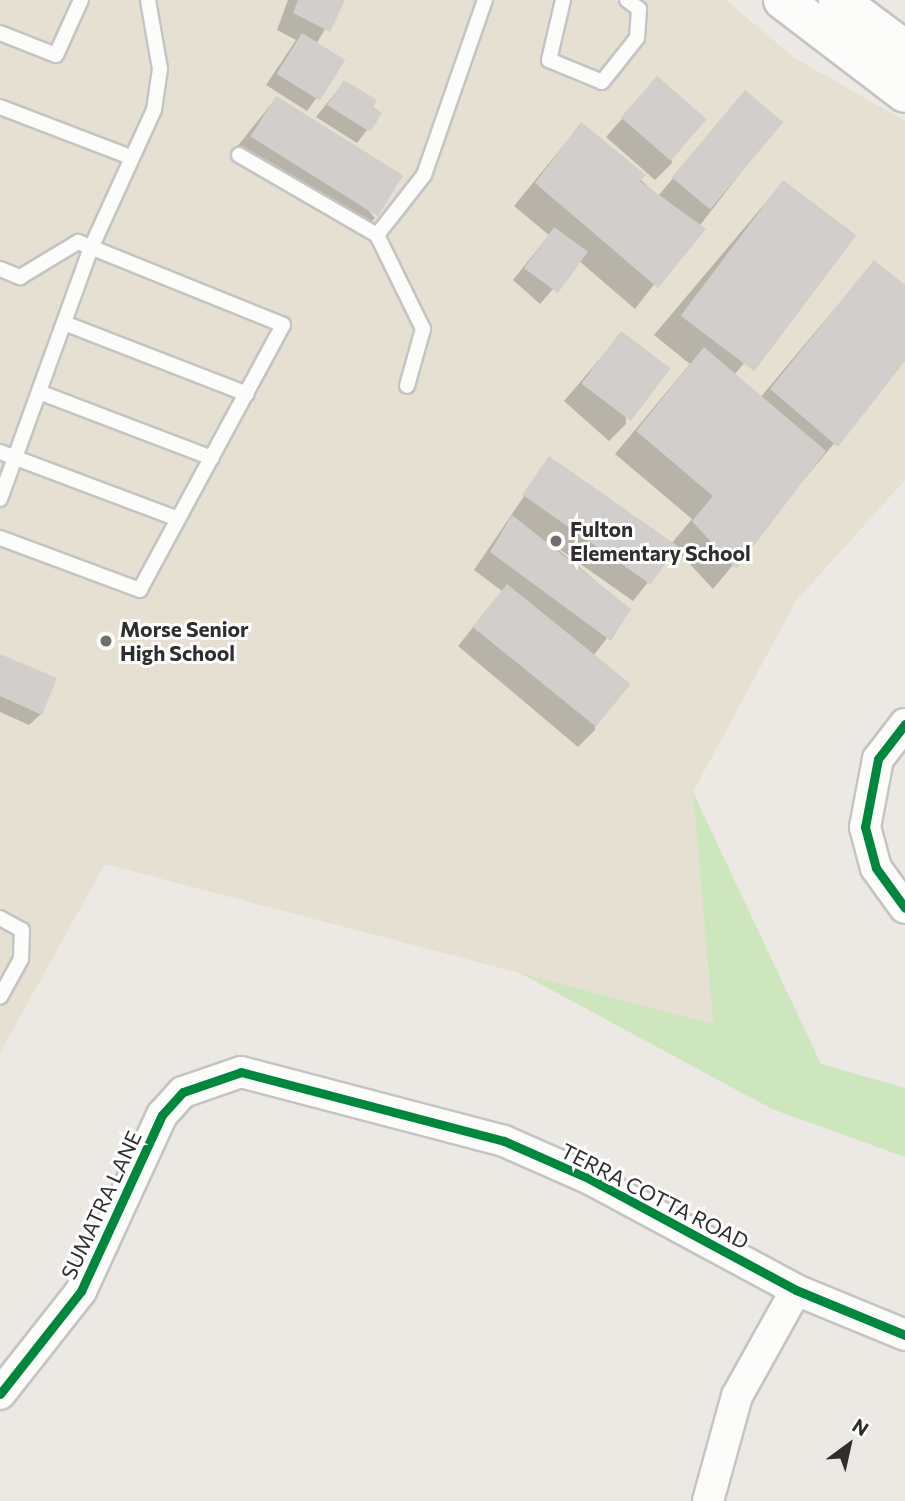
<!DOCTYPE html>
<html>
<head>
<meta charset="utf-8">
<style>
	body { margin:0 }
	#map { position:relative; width:905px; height:1501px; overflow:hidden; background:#ece8e4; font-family:Commissioner,sans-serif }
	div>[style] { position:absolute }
	.education>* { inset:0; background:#e6e0d3 }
	.green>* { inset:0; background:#cee6be }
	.shadow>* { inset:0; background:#0003 }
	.building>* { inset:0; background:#d1cecb; transform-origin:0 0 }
	.roads { filter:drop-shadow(2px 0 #c5c4c5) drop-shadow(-2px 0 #c5c4c5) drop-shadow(0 2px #c5c4c5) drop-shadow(0 -2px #c5c4c5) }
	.service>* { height:14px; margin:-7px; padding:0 7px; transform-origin:7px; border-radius:7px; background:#fcfcfb }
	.minor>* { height:30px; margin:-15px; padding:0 15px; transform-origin:15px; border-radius:15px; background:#fcfcfb }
	.secondary>* { height:38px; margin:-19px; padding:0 19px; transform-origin:19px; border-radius:19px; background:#fcfcfb }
	.cycleway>* { height:9px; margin:-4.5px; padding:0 4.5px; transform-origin:4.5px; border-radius:4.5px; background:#00873e }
	.dots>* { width:19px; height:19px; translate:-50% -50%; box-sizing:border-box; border:4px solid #fff; border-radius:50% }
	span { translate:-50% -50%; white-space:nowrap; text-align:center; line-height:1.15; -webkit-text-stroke:6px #fff; paint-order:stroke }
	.poi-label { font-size:21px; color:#2e2e2e; font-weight:700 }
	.left { translate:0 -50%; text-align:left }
	.street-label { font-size:21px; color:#2e2e2e }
	.north { position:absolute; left:814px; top:1410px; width:70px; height:70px; -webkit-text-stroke:5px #fff; paint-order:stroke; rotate:33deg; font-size:19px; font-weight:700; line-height:28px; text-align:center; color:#2e2e2e }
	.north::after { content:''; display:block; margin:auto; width:24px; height:32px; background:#2e2e2e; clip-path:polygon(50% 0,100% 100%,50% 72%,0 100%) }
</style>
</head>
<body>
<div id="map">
	<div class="education">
		<div style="clip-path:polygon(0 0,726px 0,793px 57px,905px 121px,905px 480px,796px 601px,693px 792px,713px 1024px,105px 864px,0 1053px)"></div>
	</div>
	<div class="green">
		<div style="clip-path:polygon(693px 792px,821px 1064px,905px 1088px,905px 1157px,772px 1109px,520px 973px,713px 1024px)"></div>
	</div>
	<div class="shadow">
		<div style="clip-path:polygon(288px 0,343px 0,316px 44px,343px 61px,307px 111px,266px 85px,296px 40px,277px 30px)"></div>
		<div style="clip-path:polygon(657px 79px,672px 163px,655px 180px,606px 137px)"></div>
		<div style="clip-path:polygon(344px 82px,380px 113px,357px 143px,316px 117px)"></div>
		<div style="clip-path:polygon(745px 93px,780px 122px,635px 309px,578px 260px,540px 304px,513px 280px,549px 235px,514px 206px,581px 124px,658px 196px)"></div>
		<div style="clip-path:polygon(276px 98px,375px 218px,358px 235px,232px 153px)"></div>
		<div style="clip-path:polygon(783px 182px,853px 236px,734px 375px,760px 398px,874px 262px,905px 287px,905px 358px,713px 589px,675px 548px,633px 601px,548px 541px,629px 609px,594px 655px,595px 730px,578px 747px,458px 646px,502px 591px,474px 570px,550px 458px,671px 544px,692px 519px,615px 454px,690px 364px,654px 335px)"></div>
		<div style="clip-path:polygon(622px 333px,626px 424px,609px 441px,564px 401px)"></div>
		<div style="clip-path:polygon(0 656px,41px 714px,29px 725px,0 712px)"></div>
	</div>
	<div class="building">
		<div style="clip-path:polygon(298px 0,345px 0,330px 32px,293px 13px)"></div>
		<div style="left:302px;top:33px;width:51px;height:48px;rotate:32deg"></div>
		<div style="left:657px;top:76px;width:66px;height:55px;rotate:41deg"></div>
		<div style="clip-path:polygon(344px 80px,377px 100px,373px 107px,382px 113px,370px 132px,327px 105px)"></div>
		<div style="left:745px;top:90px;width:50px;height:114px;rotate:40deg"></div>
		<div style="left:276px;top:96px;width:150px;height:48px;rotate:32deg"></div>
		<div style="clip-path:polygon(581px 122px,646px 175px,640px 181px,706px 229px,658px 288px,535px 183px)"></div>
		<div style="left:783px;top:180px;width:92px;height:170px;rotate:37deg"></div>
		<div style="left:554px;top:227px;width:42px;height:51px;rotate:36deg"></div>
		<div style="clip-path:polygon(874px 260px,905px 285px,905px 361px,838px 447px,770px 389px)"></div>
		<div style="left:621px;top:331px;width:62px;height:66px;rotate:37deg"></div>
		<div style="clip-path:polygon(704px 347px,826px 451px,736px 569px,692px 521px,713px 496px,636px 431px)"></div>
		<div style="left:549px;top:456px;width:157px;height:47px;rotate:35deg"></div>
		<div style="clip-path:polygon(512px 515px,631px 609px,611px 641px,490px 552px)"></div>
		<div style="left:507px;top:584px;width:159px;height:55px;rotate:39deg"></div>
		<div style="clip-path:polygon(0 654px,57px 678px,42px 715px,0 696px)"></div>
	</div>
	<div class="roads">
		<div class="service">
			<div style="left:563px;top:0;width:62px;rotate:103.1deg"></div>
			<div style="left:549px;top:60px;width:57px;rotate:22.5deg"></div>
			<div style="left:602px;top:82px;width:56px;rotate:-51.5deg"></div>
			<div style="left:637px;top:38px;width:29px;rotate:-86deg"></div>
			<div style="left:639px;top:9px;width:15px;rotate:-143deg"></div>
			<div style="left:0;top:33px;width:60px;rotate:21.4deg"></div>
			<div style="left:56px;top:55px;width:60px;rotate:-65.6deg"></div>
			<div style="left:0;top:107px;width:139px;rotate:21deg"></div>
			<div style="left:239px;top:155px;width:160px;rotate:30.1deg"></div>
			<div style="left:377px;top:235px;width:105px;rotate:63.9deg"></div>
			<div style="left:423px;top:329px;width:59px;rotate:105.7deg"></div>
			<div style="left:377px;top:235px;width:76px;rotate:-51.9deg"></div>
			<div style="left:424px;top:175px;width:185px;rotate:-70.8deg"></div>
			<div style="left:0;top:269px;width:22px;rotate:22deg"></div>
			<div style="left:20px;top:277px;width:68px;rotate:-31.1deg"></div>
			<div style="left:78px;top:242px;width:221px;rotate:22deg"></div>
			<div style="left:283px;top:325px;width:301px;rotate:118.4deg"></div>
			<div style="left:140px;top:590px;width:149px;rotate:-159.6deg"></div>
			<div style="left:64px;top:323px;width:196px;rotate:21.2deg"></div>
			<div style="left:39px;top:392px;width:185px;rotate:20.9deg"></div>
			<div style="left:0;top:452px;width:190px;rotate:20.6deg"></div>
			<div style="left:0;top:499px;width:267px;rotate:-70.1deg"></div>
			<div style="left:91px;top:248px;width:152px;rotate:-65.5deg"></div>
			<div style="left:154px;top:110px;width:41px;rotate:-81.7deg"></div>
			<div style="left:160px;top:69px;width:70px;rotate:-99.9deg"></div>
			<div style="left:0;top:918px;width:25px;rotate:29deg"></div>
			<div style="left:22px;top:930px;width:29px;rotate:92deg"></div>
			<div style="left:21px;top:959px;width:43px;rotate:118.9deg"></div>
		</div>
		<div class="minor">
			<div style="left:905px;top:724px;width:44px;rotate:127.6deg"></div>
			<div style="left:878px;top:759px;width:69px;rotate:100.8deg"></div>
			<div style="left:865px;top:827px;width:42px;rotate:75deg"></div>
			<div style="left:876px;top:868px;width:49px;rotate:54.1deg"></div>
			<div style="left:0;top:1394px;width:131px;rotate:-51.8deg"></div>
			<div style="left:81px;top:1291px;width:194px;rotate:-65.3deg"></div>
			<div style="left:162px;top:1115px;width:31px;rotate:-48deg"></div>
			<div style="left:183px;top:1092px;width:61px;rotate:-19deg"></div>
			<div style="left:241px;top:1072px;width:272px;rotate:14.7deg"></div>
			<div style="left:504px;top:1141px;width:94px;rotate:23.8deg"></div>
			<div style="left:590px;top:1179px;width:234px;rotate:28.3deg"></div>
			<div style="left:796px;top:1290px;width:118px;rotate:22.4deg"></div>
			<div style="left:708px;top:1501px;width:109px;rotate:-74.6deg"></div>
			<div style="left:737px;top:1396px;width:121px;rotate:-60.9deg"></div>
		</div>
		<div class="secondary">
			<div style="left:783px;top:0;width:153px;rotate:37.3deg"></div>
			<div style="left:838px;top:0;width:84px;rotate:36.7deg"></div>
		</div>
	</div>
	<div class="cycleway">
		<div style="left:905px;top:724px;width:44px;rotate:127.6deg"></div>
		<div style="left:878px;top:759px;width:69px;rotate:100.8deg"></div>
		<div style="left:865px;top:827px;width:42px;rotate:75deg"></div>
		<div style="left:876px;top:868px;width:49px;rotate:54.1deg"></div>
		<div style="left:0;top:1394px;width:131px;rotate:-51.8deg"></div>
		<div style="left:81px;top:1291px;width:194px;rotate:-65.3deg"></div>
		<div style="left:162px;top:1115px;width:31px;rotate:-48deg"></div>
		<div style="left:183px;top:1092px;width:61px;rotate:-19deg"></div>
		<div style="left:241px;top:1072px;width:272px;rotate:14.7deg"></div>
		<div style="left:504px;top:1141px;width:94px;rotate:23.8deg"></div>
		<div style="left:590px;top:1179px;width:234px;rotate:28.3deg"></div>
		<div style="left:796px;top:1290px;width:118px;rotate:22.4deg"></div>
	</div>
	<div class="dots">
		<div style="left:556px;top:541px;background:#706f6e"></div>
		<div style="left:106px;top:641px;background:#706f6e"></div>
	</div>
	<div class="poi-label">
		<span class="left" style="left:570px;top:541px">Fulton<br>Elementary School</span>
		<span class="left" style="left:120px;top:641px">Morse Senior<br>High School</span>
	</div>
	<div class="street-label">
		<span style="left:655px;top:1196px;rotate:27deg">TERRA COTTA ROAD</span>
		<span style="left:101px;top:1205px;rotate:-65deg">SUMATRA LANE</span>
	</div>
	<div class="north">N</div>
</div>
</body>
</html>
